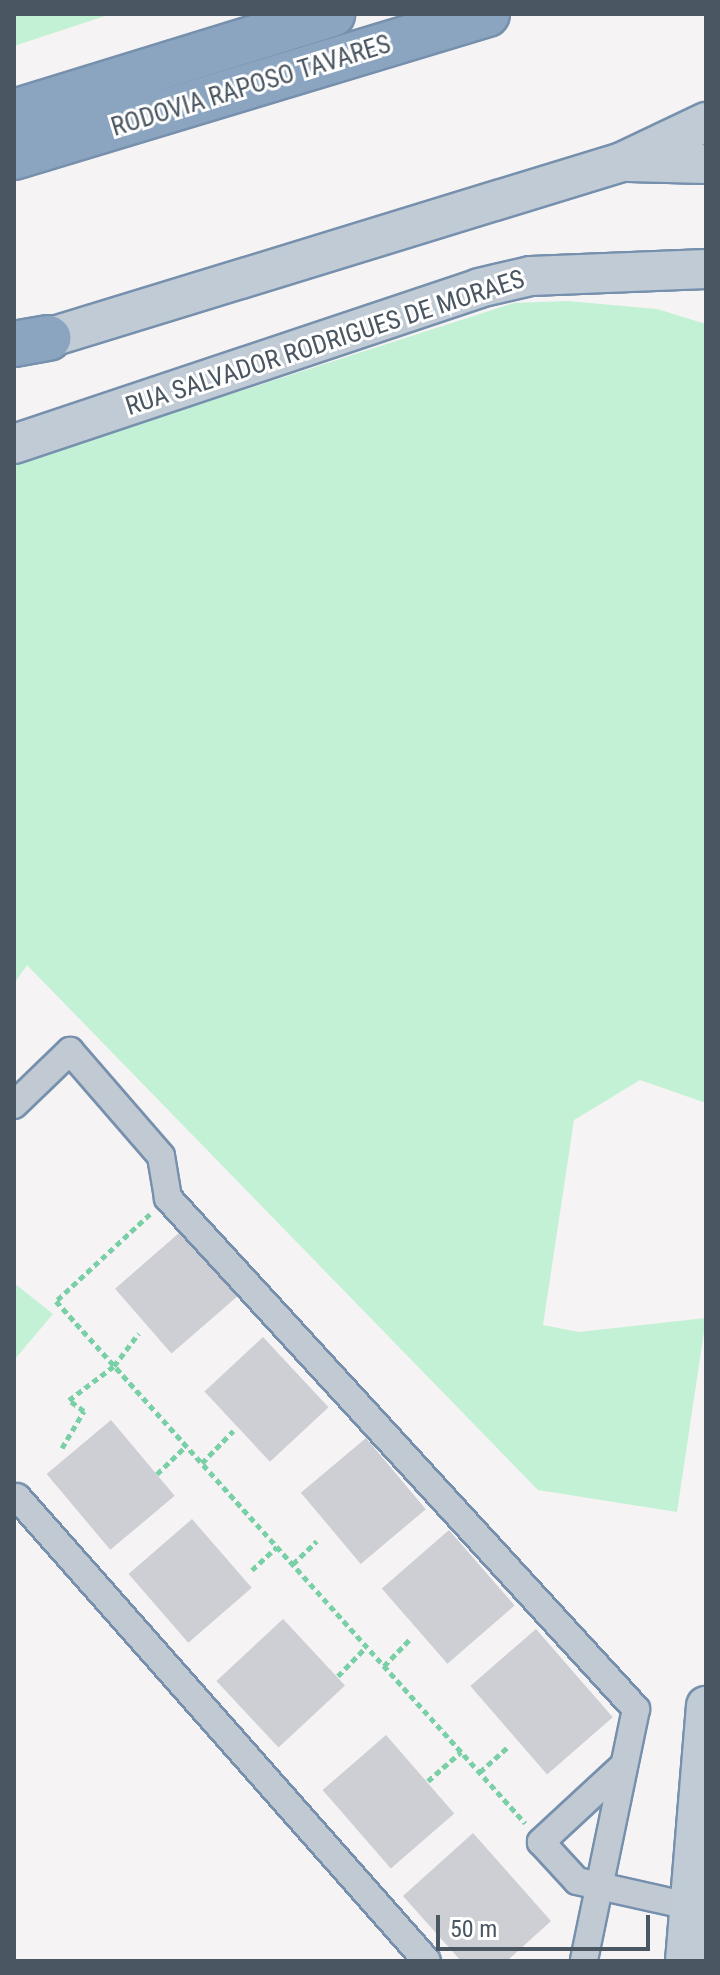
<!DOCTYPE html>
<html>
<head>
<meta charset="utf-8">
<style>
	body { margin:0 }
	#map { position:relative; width:720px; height:1975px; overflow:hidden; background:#f5f3f3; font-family:"Roboto Condensed",sans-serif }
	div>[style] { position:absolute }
	.green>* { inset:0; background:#c3f1d5 }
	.building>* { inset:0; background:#cdcfd5; transform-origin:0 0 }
	.path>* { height:5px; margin-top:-2.5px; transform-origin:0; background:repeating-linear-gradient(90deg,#7ad0a6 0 6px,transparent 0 10px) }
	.roads { filter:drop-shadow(2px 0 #7690ad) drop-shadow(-2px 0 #7690ad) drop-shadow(0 2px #7690ad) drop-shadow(0 -2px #7690ad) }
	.street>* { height:26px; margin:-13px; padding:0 13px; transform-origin:13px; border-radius:13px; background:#c1cad2 }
	.secondary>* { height:38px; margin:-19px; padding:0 19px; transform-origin:19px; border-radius:19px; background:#c1cbd6 }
	.highway>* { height:44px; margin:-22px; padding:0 22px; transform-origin:22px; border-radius:22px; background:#8ba5c1 }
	span { translate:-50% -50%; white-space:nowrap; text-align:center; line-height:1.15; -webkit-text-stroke:6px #fff; paint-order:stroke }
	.street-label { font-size:26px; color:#4a5661 }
	.frame { position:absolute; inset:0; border:16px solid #4a5661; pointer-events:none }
	.scale { position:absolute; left:436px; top:1915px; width:214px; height:36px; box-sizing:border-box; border:4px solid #4a5661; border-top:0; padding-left:10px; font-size:24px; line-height:28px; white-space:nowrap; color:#4a5661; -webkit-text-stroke:6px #fff; paint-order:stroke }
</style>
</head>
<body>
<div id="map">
	<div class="green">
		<div style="clip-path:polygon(14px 14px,111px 14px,14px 46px)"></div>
		<div style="clip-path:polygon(567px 301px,657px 309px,706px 324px,706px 1103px,640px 1080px,574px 1120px,543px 1325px,579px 1332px,706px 1318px,677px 1512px,538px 1490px,27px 965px,14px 984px,14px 464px,514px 303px)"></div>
		<div style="clip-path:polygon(14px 1283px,53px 1314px,14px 1360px)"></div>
	</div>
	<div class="building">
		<div style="left:186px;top:1227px;width:86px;height:94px;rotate:49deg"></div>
		<div style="left:263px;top:1337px;width:96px;height:80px;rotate:47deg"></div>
		<div style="left:111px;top:1420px;width:99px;height:84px;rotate:50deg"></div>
		<div style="left:366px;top:1438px;width:93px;height:85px;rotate:50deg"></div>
		<div style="left:192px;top:1519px;width:91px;height:84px;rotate:49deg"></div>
		<div style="left:449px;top:1530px;width:100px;height:89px;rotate:49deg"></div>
		<div style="left:283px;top:1619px;width:91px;height:91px;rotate:47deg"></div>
		<div style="left:536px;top:1629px;width:117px;height:87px;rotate:49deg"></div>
		<div style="left:386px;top:1735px;width:104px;height:84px;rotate:49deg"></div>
		<div style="clip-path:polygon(473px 1833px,551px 1921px,507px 1961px,461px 1961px,403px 1896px)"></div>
	</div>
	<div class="path">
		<div style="left:150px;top:1214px;width:128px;rotate:137.2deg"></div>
		<div style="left:56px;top:1301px;width:702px;rotate:48.06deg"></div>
		<div style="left:62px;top:1448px;width:43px;rotate:-59.3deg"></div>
		<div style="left:84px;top:1411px;width:19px;rotate:-144deg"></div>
		<div style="left:69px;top:1400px;width:56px;rotate:-37.1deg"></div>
		<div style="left:114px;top:1366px;width:41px;rotate:-52.9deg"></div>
		<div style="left:202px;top:1463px;width:45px;rotate:-45.9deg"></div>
		<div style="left:157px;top:1474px;width:40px;rotate:-44deg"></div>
		<div style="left:293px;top:1564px;width:33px;rotate:-44deg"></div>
		<div style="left:252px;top:1570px;width:34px;rotate:-43deg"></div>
		<div style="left:384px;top:1666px;width:39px;rotate:-46deg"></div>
		<div style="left:338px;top:1676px;width:40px;rotate:-46deg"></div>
		<div style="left:480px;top:1772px;width:38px;rotate:-42deg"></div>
		<div style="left:428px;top:1781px;width:44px;rotate:-41.3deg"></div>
	</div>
	<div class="roads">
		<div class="street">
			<div style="left:14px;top:1105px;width:78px;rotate:-44deg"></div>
			<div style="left:70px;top:1051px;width:139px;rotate:49.1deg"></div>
			<div style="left:161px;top:1156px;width:43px;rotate:80.5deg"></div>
			<div style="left:168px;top:1198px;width:693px;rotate:47.51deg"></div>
			<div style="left:636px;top:1709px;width:257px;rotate:101.7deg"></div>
			<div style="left:17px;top:1497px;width:619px;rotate:48.54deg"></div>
			<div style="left:623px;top:1766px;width:112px;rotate:137.2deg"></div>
			<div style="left:541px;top:1842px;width:53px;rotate:47.3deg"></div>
			<div style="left:577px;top:1881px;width:115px;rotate:12.6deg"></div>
		</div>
		<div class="secondary">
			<div style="left:629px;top:162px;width:77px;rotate:1.5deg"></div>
			<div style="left:48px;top:338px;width:600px;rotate:-17.05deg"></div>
			<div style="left:622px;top:162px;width:93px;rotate:-25.5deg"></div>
			<div style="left:14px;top:444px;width:490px;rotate:-18.5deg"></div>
			<div style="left:479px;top:288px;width:53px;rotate:-13deg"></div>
			<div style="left:531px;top:276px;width:175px;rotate:-2.3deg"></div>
			<div style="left:685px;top:1961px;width:256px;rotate:-85.3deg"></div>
		</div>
		<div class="highway">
			<div style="left:14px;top:112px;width:333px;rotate:-17.1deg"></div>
			<div style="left:14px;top:157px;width:494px;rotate:-16.8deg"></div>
			<div style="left:14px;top:344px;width:35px;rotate:-10deg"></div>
		</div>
	</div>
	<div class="street-label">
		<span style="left:251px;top:86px;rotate:-17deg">RODOVIA RAPOSO TAVARES</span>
		<span style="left:325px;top:343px;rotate:-18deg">RUA SALVADOR RODRIGUES DE MORAES</span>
	</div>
	<div class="frame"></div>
	<div class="scale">50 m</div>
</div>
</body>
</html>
